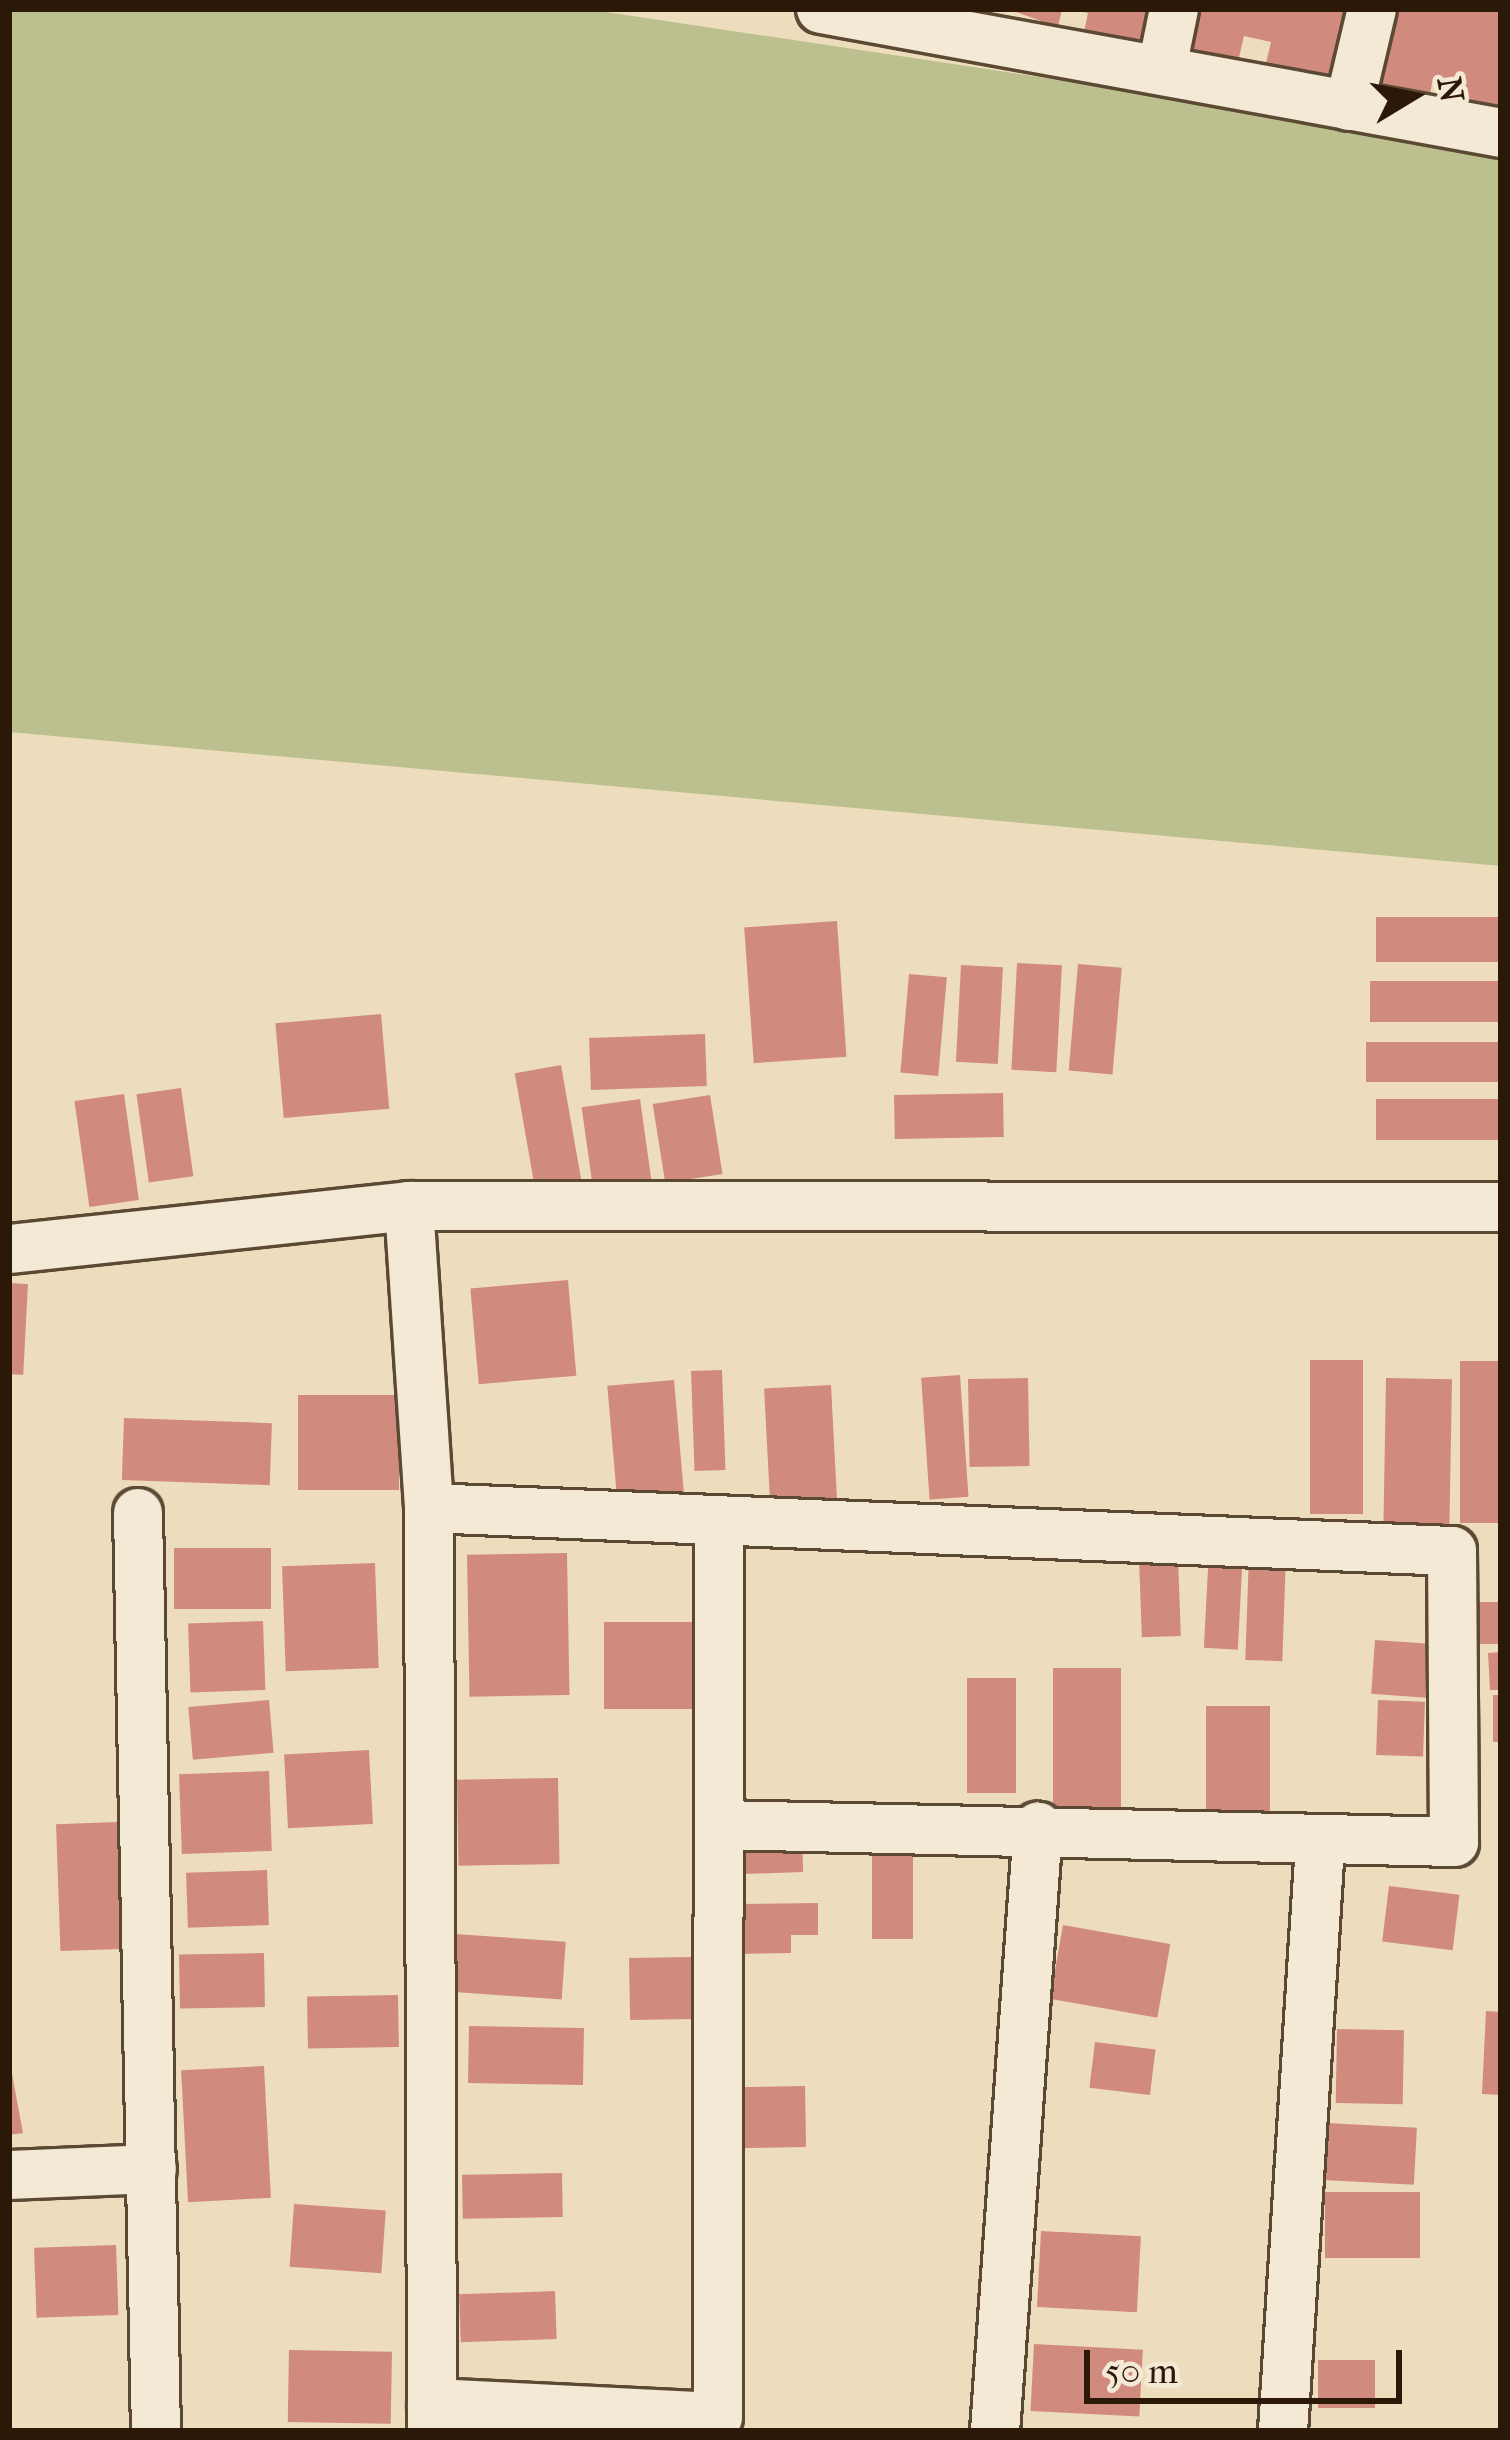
<!DOCTYPE html>
<html>
<head>
<meta charset="utf-8">
<style>
	body { margin:0 }
	#map { position:relative; width:1510px; height:2440px; overflow:hidden; background:#edddbd; font-family:"IM FELL French Canon",serif }
	div>[style] { position:absolute }
	.green>* { inset:0; background:#bcc08f }
	.building>* { inset:0; background:#d18b7e; transform-origin:0 0 }
	.roads { filter:drop-shadow(3px 0 #5c4934) drop-shadow(-3px 0 #5c4934) drop-shadow(0 3px #5c4934) drop-shadow(0 -3px #5c4934) }
	.minor>* { height:48px; margin:-24px; padding:0 24px; transform-origin:24px; border-radius:24px; background:#f3e9d4 }
	span { translate:-50% -50%; white-space:nowrap; text-align:center; line-height:1.15; -webkit-text-stroke:10px #f3e9d4; paint-order:stroke }
	.frame { position:absolute; inset:0; border:12px solid #2b1807; pointer-events:none }
	.north { position:absolute; left:1354px; top:36px; width:120px; height:120px; -webkit-text-stroke:9px #f3e9d4; paint-order:stroke; rotate:80deg; font-size:33px; font-weight:700; line-height:48px; text-align:center; color:#2b1807 }
	.north::after { content:''; display:block; margin:auto; width:42px; height:54px; background:#2b1807; clip-path:polygon(50% 0,100% 100%,50% 72%,0 100%) }
	.scale { position:absolute; left:1084px; top:2350px; width:318px; height:54px; box-sizing:border-box; border:6px solid #2b1807; border-top:0; padding-left:15px; font-size:36px; line-height:42px; white-space:nowrap; color:#2b1807; -webkit-text-stroke:9px #f3e9d4; paint-order:stroke }
</style>
</head>
<body>
<div id="map">
	<div class="green">
		<div style="clip-path:polygon(9px 9px,586px 9px,1501px 146px,1501px 866px,9px 732px)"></div>
	</div>
	<div class="building">
		<div style="clip-path:polygon(1008px 9px,1062px 9px,1058px 27px)"></div>
		<div style="clip-path:polygon(1160px 9px,1153px 46px,1084px 32px,1088px 13px,1077px 11px)"></div>
		<div style="clip-path:polygon(1190px 9px,1346px 9px,1327px 88px,1264px 72px,1271px 42px,1244px 36px,1237px 66px,1179px 52px)"></div>
		<div style="clip-path:polygon(1378px 9px,1501px 9px,1501px 112px,1460px 103px,1464px 86px,1433px 78px,1430px 95px,1361px 79px)"></div>
		<div style="left:1501px;top:917px;width:45px;height:125px;rotate:90deg"></div>
		<div style="left:837px;top:921px;width:136px;height:93px;rotate:86deg"></div>
		<div style="left:1017px;top:963px;width:45px;height:107px;rotate:3deg"></div>
		<div style="left:1078px;top:964px;width:44px;height:107px;rotate:5deg"></div>
		<div style="left:961px;top:965px;width:42px;height:97px;rotate:3deg"></div>
		<div style="left:909px;top:974px;width:38px;height:99px;rotate:5deg"></div>
		<div style="left:1501px;top:981px;width:41px;height:131px;rotate:90deg"></div>
		<div style="left:381px;top:1014px;width:95px;height:106px;rotate:85deg"></div>
		<div style="left:705px;top:1034px;width:52px;height:116px;rotate:88deg"></div>
		<div style="left:1501px;top:1042px;width:40px;height:135px;rotate:90deg"></div>
		<div style="left:561px;top:1065px;width:121px;height:47px;rotate:80deg"></div>
		<div style="left:181px;top:1088px;width:89px;height:45px;rotate:82deg"></div>
		<div style="left:1003px;top:1093px;width:44px;height:109px;rotate:89deg"></div>
		<div style="left:124px;top:1094px;width:107px;height:50px;rotate:82deg"></div>
		<div style="left:710px;top:1095px;width:80px;height:58px;rotate:81deg"></div>
		<div style="left:640px;top:1099px;width:89px;height:59px;rotate:82deg"></div>
		<div style="left:1501px;top:1099px;width:41px;height:125px;rotate:90deg"></div>
		<div style="left:568px;top:1280px;width:96px;height:98px;rotate:85deg"></div>
		<div style="left:9px;top:1283px;width:19px;height:91px;rotate:3deg"></div>
		<div style="left:1310px;top:1360px;width:53px;height:154px"></div>
		<div style="left:1501px;top:1361px;width:162px;height:41px;rotate:90deg"></div>
		<div style="left:722px;top:1370px;width:100px;height:31px;rotate:88deg"></div>
		<div style="left:960px;top:1375px;width:122px;height:39px;rotate:86deg"></div>
		<div style="left:1028px;top:1378px;width:88px;height:60px;rotate:89deg"></div>
		<div style="left:1386px;top:1378px;width:66px;height:153px;rotate:1deg"></div>
		<div style="left:674px;top:1380px;width:122px;height:67px;rotate:85deg"></div>
		<div style="left:831px;top:1385px;width:120px;height:67px;rotate:87deg"></div>
		<div style="left:298px;top:1395px;width:101px;height:95px"></div>
		<div style="left:124px;top:1418px;width:148px;height:62px;rotate:2deg"></div>
		<div style="left:174px;top:1548px;width:97px;height:61px"></div>
		<div style="left:1209px;top:1550px;width:34px;height:98px;rotate:3deg"></div>
		<div style="left:567px;top:1553px;width:142px;height:100px;rotate:89deg"></div>
		<div style="left:1249px;top:1554px;width:37px;height:106px;rotate:2deg"></div>
		<div style="left:1178px;top:1556px;width:80px;height:39px;rotate:88deg"></div>
		<div style="left:375px;top:1563px;width:105px;height:93px;rotate:88deg"></div>
		<div style="left:1501px;top:1602px;width:42px;height:24px;rotate:90deg"></div>
		<div style="left:263px;top:1621px;width:69px;height:75px;rotate:88deg"></div>
		<div style="left:604px;top:1622px;width:94px;height:87px"></div>
		<div style="left:1375px;top:1640px;width:62px;height:54px;rotate:4deg"></div>
		<div style="clip-path:polygon(1501px 1652px,1501px 1690px,1490px 1690px,1488px 1653px)"></div>
		<div style="left:1053px;top:1668px;width:68px;height:146px"></div>
		<div style="left:1016px;top:1678px;width:115px;height:49px;rotate:90deg"></div>
		<div style="left:1493px;top:1695px;width:8px;height:47px"></div>
		<div style="left:269px;top:1700px;width:53px;height:81px;rotate:85deg"></div>
		<div style="left:1378px;top:1700px;width:47px;height:55px;rotate:2deg"></div>
		<div style="left:1206px;top:1706px;width:64px;height:117px"></div>
		<div style="left:369px;top:1750px;width:74px;height:85px;rotate:87deg"></div>
		<div style="left:269px;top:1771px;width:80px;height:90px;rotate:88deg"></div>
		<div style="left:558px;top:1778px;width:86px;height:101px;rotate:89deg"></div>
		<div style="left:117px;top:1822px;width:127px;height:61px;rotate:88deg"></div>
		<div style="left:802px;top:1838px;width:34px;height:68px;rotate:88deg"></div>
		<div style="left:872px;top:1838px;width:41px;height:101px"></div>
		<div style="left:267px;top:1870px;width:55px;height:81px;rotate:88deg"></div>
		<div style="left:1389px;top:1886px;width:71px;height:56px;rotate:7deg"></div>
		<div style="clip-path:polygon(818px 1903px,818px 1935px,791px 1935px,791px 1953px,736px 1954px,736px 1904px)"></div>
		<div style="left:1063px;top:1925px;width:109px;height:75px;rotate:10deg"></div>
		<div style="left:455px;top:1934px;width:111px;height:58px;rotate:4deg"></div>
		<div style="left:264px;top:1953px;width:54px;height:85px;rotate:89deg"></div>
		<div style="left:691px;top:1957px;width:62px;height:62px;rotate:89deg"></div>
		<div style="left:398px;top:1995px;width:52px;height:91px;rotate:89deg"></div>
		<div style="clip-path:polygon(1486px 2011px,1501px 2012px,1501px 2095px,1482px 2094px)"></div>
		<div style="left:469px;top:2026px;width:115px;height:57px;rotate:1deg"></div>
		<div style="left:1337px;top:2029px;width:67px;height:74px;rotate:1deg"></div>
		<div style="left:1095px;top:2042px;width:61px;height:46px;rotate:7deg"></div>
		<div style="clip-path:polygon(9px 2058px,23px 2133px,9px 2135px)"></div>
		<div style="left:264px;top:2066px;width:132px;height:83px;rotate:87deg"></div>
		<div style="left:805px;top:2086px;width:61px;height:68px;rotate:89deg"></div>
		<div style="left:1326px;top:2123px;width:91px;height:57px;rotate:3deg"></div>
		<div style="left:562px;top:2173px;width:44px;height:100px;rotate:89deg"></div>
		<div style="left:1420px;top:2192px;width:66px;height:95px;rotate:90deg"></div>
		<div style="left:294px;top:2204px;width:92px;height:63px;rotate:4deg"></div>
		<div style="left:1041px;top:2231px;width:100px;height:76px;rotate:3deg"></div>
		<div style="left:116px;top:2245px;width:70px;height:82px;rotate:88deg"></div>
		<div style="left:555px;top:2291px;width:48px;height:96px;rotate:88deg"></div>
		<div style="left:1034px;top:2344px;width:109px;height:67px;rotate:3deg"></div>
		<div style="left:289px;top:2350px;width:103px;height:72px;rotate:1deg"></div>
		<div style="left:1318px;top:2360px;width:57px;height:48px"></div>
	</div>
	<div class="roads">
		<div class="minor">
			<div style="left:821px;top:9px;width:691px;rotate:10.33deg"></div>
			<div style="left:1162px;top:68px;width:60px;rotate:-78.5deg"></div>
			<div style="left:1349px;top:106px;width:100px;rotate:-76.7deg"></div>
			<div style="left:409px;top:1206px;width:303px;rotate:86.2deg"></div>
			<div style="left:429px;top:1508px;width:923px;rotate:89.81deg"></div>
			<div style="left:9px;top:1249px;width:402px;rotate:-6.1deg"></div>
			<div style="left:409px;top:1206px;width:1092px;rotate:0.05deg"></div>
			<div style="left:429px;top:1508px;width:1024px;rotate:2.41deg"></div>
			<div style="left:1452px;top:1551px;width:291px;rotate:89.6deg"></div>
			<div style="left:1454px;top:1842px;width:731px;rotate:-178.67deg"></div>
			<div style="left:138px;top:1513px;width:918px;rotate:88.88deg"></div>
			<div style="left:9px;top:2175px;width:143px;rotate:-2.4deg"></div>
			<div style="left:432px;top:2403px;width:286px;rotate:2.8deg"></div>
			<div style="left:718px;top:2417px;width:892px;rotate:-89.94deg"></div>
			<div style="left:995px;top:2431px;width:606px;rotate:-85.93deg"></div>
			<div style="left:1283px;top:2431px;width:587px;rotate:-86.39deg"></div>
		</div>
	</div>
	<div class="frame"></div>
	<div class="north">N</div>
	<div class="scale">50 m</div>
</div>
</body>
</html>
